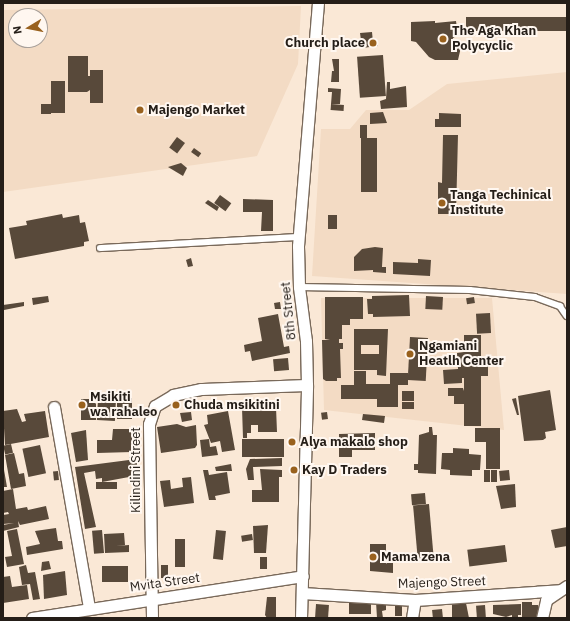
<!DOCTYPE html>
<html>
<head>
<meta charset="utf-8">
<style>
	body { margin:0 }
	#map { position:relative; width:570px; height:621px; overflow:hidden; background:#fae8d6; font-family:"IBM Plex Sans",sans-serif }
	div>[style] { position:absolute }
	.built>* { inset:0; background:#f3dbc4 }
	.building>* { inset:0; background:#58493a; transform-origin:0 0 }
	.roads { filter:drop-shadow(1px 0 #79695a) drop-shadow(-1px 0 #79695a) drop-shadow(0 1px #79695a) drop-shadow(0 -1px #79695a) }
	.lane>* { height:5.5px; margin:-2.75px; padding:0 2.75px; transform-origin:2.75px; border-radius:2.75px; background:#fff }
	.street>* { height:11px; margin:-5.5px; padding:0 5.5px; transform-origin:5.5px; border-radius:5.5px; background:#fff }
	.dots>* { width:11px; height:11px; translate:-50% -50%; box-sizing:border-box; border:2px solid #fff7f0; border-radius:50% }
	span { translate:-50% -50%; white-space:nowrap; text-align:center; line-height:1.15; -webkit-text-stroke:4px #fff7f0; paint-order:stroke }
	.poi-label { font-size:13px; color:#251e18; font-weight:700 }
	.left { translate:0 -50%; text-align:left }
	.right { translate:-100% -50%; text-align:right }
	.street-label { font-size:13px; color:#251e18 }
	.frame { position:absolute; inset:0; border:4px solid #251e18; pointer-events:none }
	.north { position:absolute; left:8px; top:8px; width:40px; height:40px; box-sizing:border-box; background:#fff7f0; border:1px solid #a8a09a; border-radius:50%; rotate:260deg; font-size:11px; font-weight:700; line-height:16px; text-align:center; color:#251e18 }
	.north::after { content:''; display:block; margin:auto; width:14px; height:18px; background:#99611d; clip-path:polygon(50% 0,100% 100%,50% 72%,0 100%) }
</style>
</head>
<body>
<div id="map">
	<div class="built">
		<div style="clip-path:polygon(evenodd,301px 6px,298px 64px,257px 156px,3px 192px,3px 10px,301px 6px,16px 16px,40px 16px,40px 40px,16px 40px,16px 16px)"></div>
		<div style="clip-path:polygon(567px 72px,567px 294px,312px 276px,321px 129px,350px 129px,366px 110px,409px 110px,447px 84px)"></div>
		<div style="clip-path:polygon(321px 298px,492px 298px,504px 430px,324px 410px)"></div>
	</div>
	<div class="building">
		<div style="left:567px;top:17px;width:14px;height:101px;rotate:90deg"></div>
		<div style="clip-path:polygon(435px 21px,435px 23px,456px 21px,458px 35px,453px 38px,451px 46px,461px 47px,458px 60px,435px 60px,429px 57px,416px 42px,411px 41px,411px 22px)"></div>
		<div style="clip-path:polygon(372px 32px,373px 42px,377px 41px,378px 46px,362px 48px,360px 33px)"></div>
		<div style="left:383px;top:55px;width:41px;height:26px;rotate:86deg"></div>
		<div style="clip-path:polygon(68px 56px,88px 56px,88px 76px,90px 76px,90px 70px,103px 70px,103px 103px,90px 103px,90px 90px,87px 92px,68px 92px)"></div>
		<div style="clip-path:polygon(332px 59px,339px 59px,339px 82px,331px 82px,332px 71px,334px 71px)"></div>
		<div style="left:51px;top:81px;width:14px;height:32px"></div>
		<div style="clip-path:polygon(387px 82px,390px 82px,390px 89px,406px 86px,407px 107px,381px 109px,380px 101px,386px 99px)"></div>
		<div style="clip-path:polygon(328px 88px,341px 89px,340px 104px,331px 104px,332px 92px,328px 92px)"></div>
		<div style="left:51px;top:104px;width:10px;height:10px;rotate:90deg"></div>
		<div style="left:331px;top:104px;width:13px;height:6px;rotate:4deg"></div>
		<div style="clip-path:polygon(383px 112px,387px 123px,370px 124px,370px 113px)"></div>
		<div style="clip-path:polygon(439px 113px,461px 114px,461px 127px,435px 127px,435px 119px,439px 119px)"></div>
		<div style="left:360px;top:125px;width:7px;height:13px"></div>
		<div style="clip-path:polygon(443px 135px,458px 135px,456px 214px,438px 214px,438px 182px,442px 183px)"></div>
		<div style="left:177px;top:137px;width:10px;height:13px;rotate:37deg"></div>
		<div style="left:361px;top:138px;width:16px;height:54px"></div>
		<div style="left:194px;top:148px;width:9px;height:5px;rotate:36deg"></div>
		<div style="clip-path:polygon(181px 163px,187px 168px,183px 176px,168px 167px)"></div>
		<div style="left:220px;top:195px;width:14px;height:10px;rotate:36deg"></div>
		<div style="clip-path:polygon(243px 199px,273px 200px,273px 231px,261px 231px,262px 212px,243px 212px)"></div>
		<div style="clip-path:polygon(208px 200px,219px 207px,217px 211px,205px 203px)"></div>
		<div style="clip-path:polygon(62px 214px,63px 218px,79px 215px,80px 223px,85px 222px,89px 241px,84px 242px,84px 246px,15px 259px,9px 228px,27px 225px,26px 221px)"></div>
		<div style="left:328px;top:215px;width:9px;height:14px"></div>
		<div style="clip-path:polygon(375px 247px,383px 248px,382px 267px,386px 267px,386px 273px,373px 272px,373px 270px,354px 271px,354px 257px,362px 249px,375px 247px,374px 266px)"></div>
		<div style="clip-path:polygon(191px 258px,193px 266px,188px 267px,186px 260px)"></div>
		<div style="clip-path:polygon(418px 259px,431px 260px,430px 276px,393px 274px,393px 262px,418px 263px)"></div>
		<div style="clip-path:polygon(409px 295px,410px 316px,373px 317px,373px 314px,368px 314px,367px 299px,372px 299px,372px 296px)"></div>
		<div style="clip-path:polygon(48px 296px,49px 302px,33px 305px,32px 298px)"></div>
		<div style="left:426px;top:296px;width:17px;height:13px;rotate:3deg"></div>
		<div style="clip-path:polygon(325px 297px,363px 297px,363px 319px,350px 319px,350px 325px,342px 325px,342px 339px,339px 339px,339px 343px,343px 343px,343px 349px,340px 349px,341px 378px,337px 378px,337px 381px,326px 381px,323px 379px,322px 340px,330px 340px,325px 339px)"></div>
		<div style="left:474px;top:297px;width:6px;height:8px;rotate:81deg"></div>
		<div style="clip-path:polygon(24px 302px,24px 306px,4px 310px,3px 305px)"></div>
		<div style="clip-path:polygon(280px 302px,281px 309px,275px 309px,274px 303px)"></div>
		<div style="left:490px;top:313px;width:20px;height:14px;rotate:87deg"></div>
		<div style="clip-path:polygon(278px 314px,284px 347px,289px 346px,290px 353px,252px 361px,250px 351px,245px 352px,244px 345px,262px 341px,258px 318px)"></div>
		<div style="clip-path:polygon(evenodd,354px 329px,388px 329px,386px 376px,377px 375px,377px 370px,354px 370px,354px 329px,361px 345px,379px 345px,379px 354px,361px 354px,361px 345px)"></div>
		<div style="clip-path:polygon(464px 335px,481px 335px,481px 358px,488px 358px,488px 376px,481px 376px,481px 426px,464px 426px,464px 404px,454px 404px,454px 396px,448px 396px,448px 388px,463px 388px,464px 391px,464px 378px,462px 378px,462px 383px,444px 384px,443px 370px,458px 369px,457px 353px,464px 352px)"></div>
		<div style="left:410px;top:337px;width:18px;height:43px;rotate:3deg"></div>
		<div style="left:288px;top:358px;width:12px;height:15px;rotate:85deg"></div>
		<div style="clip-path:polygon(354px 371px,366px 371px,366px 384px,390px 384px,390px 373px,408px 373px,408px 385px,398px 385px,398px 407px,377px 407px,377px 399px,341px 399px,341px 385px,354px 385px)"></div>
		<div style="clip-path:polygon(550px 390px,556px 430px,545px 432px,546px 438px,543px 440px,524px 441px,518px 396px)"></div>
		<div style="left:402px;top:391px;width:12px;height:10px"></div>
		<div style="left:117px;top:398px;width:15px;height:21px"></div>
		<div style="clip-path:polygon(516px 398px,519px 415px,517px 415px,512px 399px)"></div>
		<div style="left:81px;top:399px;width:15px;height:21px"></div>
		<div style="left:98px;top:399px;width:18px;height:21px;rotate:3deg"></div>
		<div style="left:414px;top:402px;width:7px;height:12px;rotate:90deg"></div>
		<div style="clip-path:polygon(276px 407px,277px 432px,258px 432px,258px 425px,251px 425px,251px 433px,247px 433px,247px 438px,243px 438px,242px 408px)"></div>
		<div style="clip-path:polygon(17px 409px,22px 422px,26px 421px,24px 414px,45px 411px,49px 437px,5px 445px,3px 411px)"></div>
		<div style="clip-path:polygon(228px 411px,235px 450px,222px 452px,220px 441px,211px 443px,204px 425px,208px 424px,207px 415px)"></div>
		<div style="clip-path:polygon(191px 412px,192px 420px,182px 422px,180px 413px)"></div>
		<div style="left:327px;top:412px;width:7px;height:6px;rotate:82deg"></div>
		<div style="clip-path:polygon(363px 414px,385px 416px,384px 423px,362px 420px)"></div>
		<div style="clip-path:polygon(177px 424px,186px 427px,196px 425px,197px 445px,195px 448px,161px 453px,157px 427px)"></div>
		<div style="clip-path:polygon(429px 427px,432px 427px,433px 435px,437px 435px,436px 474px,418px 473px,418px 470px,414px 470px,414px 464px,418px 464px,419px 435px,429px 432px)"></div>
		<div style="clip-path:polygon(475px 428px,500px 428px,500px 469px,486px 469px,486px 442px,475px 442px)"></div>
		<div style="clip-path:polygon(113px 429px,132px 429px,132px 452px,97px 453px,97px 440px,112px 440px)"></div>
		<div style="clip-path:polygon(86px 430px,88px 460px,76px 462px,71px 433px)"></div>
		<div style="clip-path:polygon(375px 433px,375px 450px,352px 450px,352px 457px,339px 457px,339px 434px)"></div>
		<div style="clip-path:polygon(209px 439px,210px 447px,216px 446px,218px 455px,202px 457px,200px 440px)"></div>
		<div style="left:284px;top:439px;width:18px;height:42px;rotate:90deg"></div>
		<div style="left:11px;top:444px;width:9px;height:8px;rotate:77deg"></div>
		<div style="left:40px;top:445px;width:29px;height:18px;rotate:78deg"></div>
		<div style="clip-path:polygon(453px 448px,469px 449px,469px 454px,481px 455px,480px 470px,472px 470px,472px 476px,450px 475px,450px 470px,441px 469px,442px 453px,453px 453px)"></div>
		<div style="clip-path:polygon(14px 453px,19px 474px,24px 473px,26px 486px,11px 489px,5px 455px)"></div>
		<div style="left:129px;top:457px;width:8px;height:22px"></div>
		<div style="clip-path:polygon(282px 458px,282px 466px,253px 467px,254px 480px,248px 480px,246px 469px,250px 459px)"></div>
		<div style="clip-path:polygon(129px 460px,129px 477px,102px 482px,102px 478px,96px 479px,95px 471px,84px 473px,96px 527px,85px 529px,75px 467px)"></div>
		<div style="clip-path:polygon(3px 464px,7px 487px,3px 487px)"></div>
		<div style="clip-path:polygon(231px 464px,232px 471px,216px 471px,215px 467px)"></div>
		<div style="clip-path:polygon(260px 469px,282px 470px,282px 477px,279px 477px,279px 502px,252px 502px,252px 490px,262px 490px)"></div>
		<div style="clip-path:polygon(203px 470px,208px 470px,209px 475px,227px 472px,230px 493px,215px 496px,216px 500px,209px 500px)"></div>
		<div style="left:484px;top:470px;width:6px;height:12px"></div>
		<div style="left:491px;top:470px;width:6px;height:12px"></div>
		<div style="left:509px;top:470px;width:10px;height:10px;rotate:84deg"></div>
		<div style="left:58px;top:471px;width:9px;height:5px;rotate:84deg"></div>
		<div style="clip-path:polygon(191px 477px,194px 503px,164px 507px,160px 481px,170px 480px,171px 489px,183px 487px,182px 478px)"></div>
		<div style="left:117px;top:482px;width:7px;height:21px;rotate:90deg"></div>
		<div style="clip-path:polygon(515px 484px,516px 507px,501px 509px,496px 486px)"></div>
		<div style="clip-path:polygon(13px 489px,16px 509px,27px 507px,28px 510px,46px 506px,49px 519px,20px 525px,18px 521px,19px 527px,3px 531px,3px 525px,14px 523px,3px 524px,3px 515px,9px 514px,8px 512px,3px 513px,3px 491px)"></div>
		<div style="left:425px;top:493px;width:11px;height:14px;rotate:85deg"></div>
		<div style="left:429px;top:504px;width:54px;height:16px;rotate:85deg"></div>
		<div style="clip-path:polygon(268px 525px,266px 553px,254px 553px,253px 526px)"></div>
		<div style="clip-path:polygon(567px 527px,567px 546px,555px 548px,551px 530px)"></div>
		<div style="clip-path:polygon(56px 528px,58px 541px,62px 541px,63px 549px,27px 555px,26px 547px,40px 544px,35px 531px)"></div>
		<div style="clip-path:polygon(17px 529px,24px 564px,7px 567px,5px 557px,12px 556px,7px 531px)"></div>
		<div style="left:102px;top:530px;width:23px;height:10px;rotate:85deg"></div>
		<div style="left:216px;top:530px;width:10px;height:29px;rotate:6deg"></div>
		<div style="clip-path:polygon(124px 533px,125px 545px,116px 546px,129px 545px,129px 552px,105px 553px,104px 534px)"></div>
		<div style="left:252px;top:534px;width:6px;height:11px;rotate:81deg"></div>
		<div style="left:175px;top:539px;width:10px;height:28px"></div>
		<div style="clip-path:polygon(370px 544px,386px 544px,386px 562px,393px 563px,393px 573px,370px 571px)"></div>
		<div style="left:505px;top:545px;width:17px;height:38px;rotate:83deg"></div>
		<div style="left:260px;top:557px;width:7px;height:12px"></div>
		<div style="clip-path:polygon(49px 561px,51px 569px,41px 571px,42px 562px)"></div>
		<div style="clip-path:polygon(26px 565px,28px 573px,35px 572px,40px 599px,33px 600px,30px 584px,22px 585px,19px 567px)"></div>
		<div style="left:161px;top:565px;width:7px;height:13px"></div>
		<div style="left:102px;top:566px;width:26px;height:16px"></div>
		<div style="clip-path:polygon(65px 571px,67px 595px,44px 599px,43px 575px)"></div>
		<div style="clip-path:polygon(10px 576px,12px 587px,27px 585px,29px 599px,3px 603px,3px 577px)"></div>
		<div style="clip-path:polygon(267px 597px,276px 597px,276px 618px,267px 618px,265px 615px)"></div>
		<div style="left:371px;top:602px;width:12px;height:22px;rotate:90deg"></div>
		<div style="clip-path:polygon(376px 602px,386px 602px,386px 610px,382px 611px,383px 618px,377px 618px)"></div>
		<div style="clip-path:polygon(522px 602px,532px 602px,532px 605px,538px 605px,538px 618px,522px 618px)"></div>
		<div style="left:395px;top:603px;width:7px;height:13px"></div>
		<div style="clip-path:polygon(452px 603px,466px 603px,469px 618px,452px 618px)"></div>
		<div style="left:316px;top:604px;width:13px;height:14px;rotate:4deg"></div>
		<div style="clip-path:polygon(521px 604px,521px 615px,518px 615px,518px 618px,512px 618px,512px 615px,506px 617px,493px 614px,493px 605px)"></div>
		<div style="left:485px;top:605px;width:13px;height:9px;rotate:86deg"></div>
		<div style="left:442px;top:609px;width:9px;height:10px;rotate:84deg"></div>
	</div>
	<div class="roads">
		<div class="lane">
			<div style="left:100px;top:248px;width:199px;rotate:-3.2deg"></div>
			<div style="left:299px;top:287px;width:171px;rotate:1deg"></div>
			<div style="left:470px;top:290px;width:65px;rotate:6.1deg"></div>
			<div style="left:535px;top:297px;width:27px;rotate:20deg"></div>
			<div style="left:560px;top:306px;width:12px;rotate:55deg"></div>
		</div>
		<div class="street">
			<div style="left:54px;top:407px;width:204px;rotate:80.1deg"></div>
			<div style="left:302px;top:593px;width:113px;rotate:3.5deg"></div>
			<div style="left:415px;top:600px;width:145px;rotate:-3.9deg"></div>
			<div style="left:32px;top:618px;width:274px;rotate:-8.8deg"></div>
			<div style="left:152px;top:618px;width:194px;rotate:-90.9deg"></div>
			<div style="left:149px;top:424px;width:19px;rotate:-72deg"></div>
			<div style="left:155px;top:406px;width:21px;rotate:-31deg"></div>
			<div style="left:173px;top:395px;width:29px;rotate:-12deg"></div>
			<div style="left:201px;top:389px;width:106px;rotate:-2.2deg"></div>
			<div style="left:301px;top:618px;width:233px;rotate:-88.5deg"></div>
			<div style="left:307px;top:385px;width:44px;rotate:-91.3deg"></div>
			<div style="left:306px;top:341px;width:54px;rotate:-97.4deg"></div>
			<div style="left:299px;top:287px;width:41px;rotate:-91.4deg"></div>
			<div style="left:298px;top:246px;width:244px;rotate:-85.3deg"></div>
			<div style="left:412px;top:618px;width:18px;rotate:-81deg"></div>
			<div style="left:542px;top:618px;width:18px;rotate:-77deg"></div>
			<div style="left:546px;top:600px;width:25px;rotate:-34deg"></div>
		</div>
	</div>
	<div class="dots">
		<div style="left:443px;top:39px;background:#99611d"></div>
		<div style="left:373px;top:43px;background:#99611d"></div>
		<div style="left:140px;top:110px;background:#99611d"></div>
		<div style="left:442px;top:203px;background:#99611d"></div>
		<div style="left:410px;top:354px;background:#99611d"></div>
		<div style="left:82px;top:405px;background:#99611d"></div>
		<div style="left:176px;top:405px;background:#99611d"></div>
		<div style="left:292px;top:442px;background:#99611d"></div>
		<div style="left:294px;top:470px;background:#99611d"></div>
		<div style="left:373px;top:557px;background:#99611d"></div>
	</div>
	<div class="poi-label">
		<span class="left" style="left:452px;top:39px">The Aga Khan<br>Polycyclic</span>
		<span class="right" style="left:365px;top:43px">Church place</span>
		<span class="left" style="left:148px;top:110px">Majengo Market</span>
		<span class="left" style="left:450px;top:203px">Tanga Techinical<br>Institute</span>
		<span class="left" style="left:419px;top:354px">Ngamiani<br>Heatlh Center</span>
		<span class="left" style="left:90px;top:405px">Msikiti<br>wa rahaleo</span>
		<span class="left" style="left:184px;top:405px">Chuda msikitini</span>
		<span class="left" style="left:300px;top:442px">Alya makalo shop</span>
		<span class="left" style="left:302px;top:470px">Kay D Traders</span>
		<span class="left" style="left:381px;top:557px">Mama zena</span>
	</div>
	<div class="street-label">
		<span style="left:289px;top:311px;rotate:-96deg">8th Street</span>
		<span style="left:136px;top:470px;rotate:-90deg">Kilindini Street</span>
		<span style="left:165px;top:583px;rotate:-8deg">Mvita Street</span>
		<span style="left:442px;top:583px;rotate:-2deg">Majengo Street</span>
	</div>
	<div class="frame"></div>
	<div class="north">N</div>
</div>
</body>
</html>
